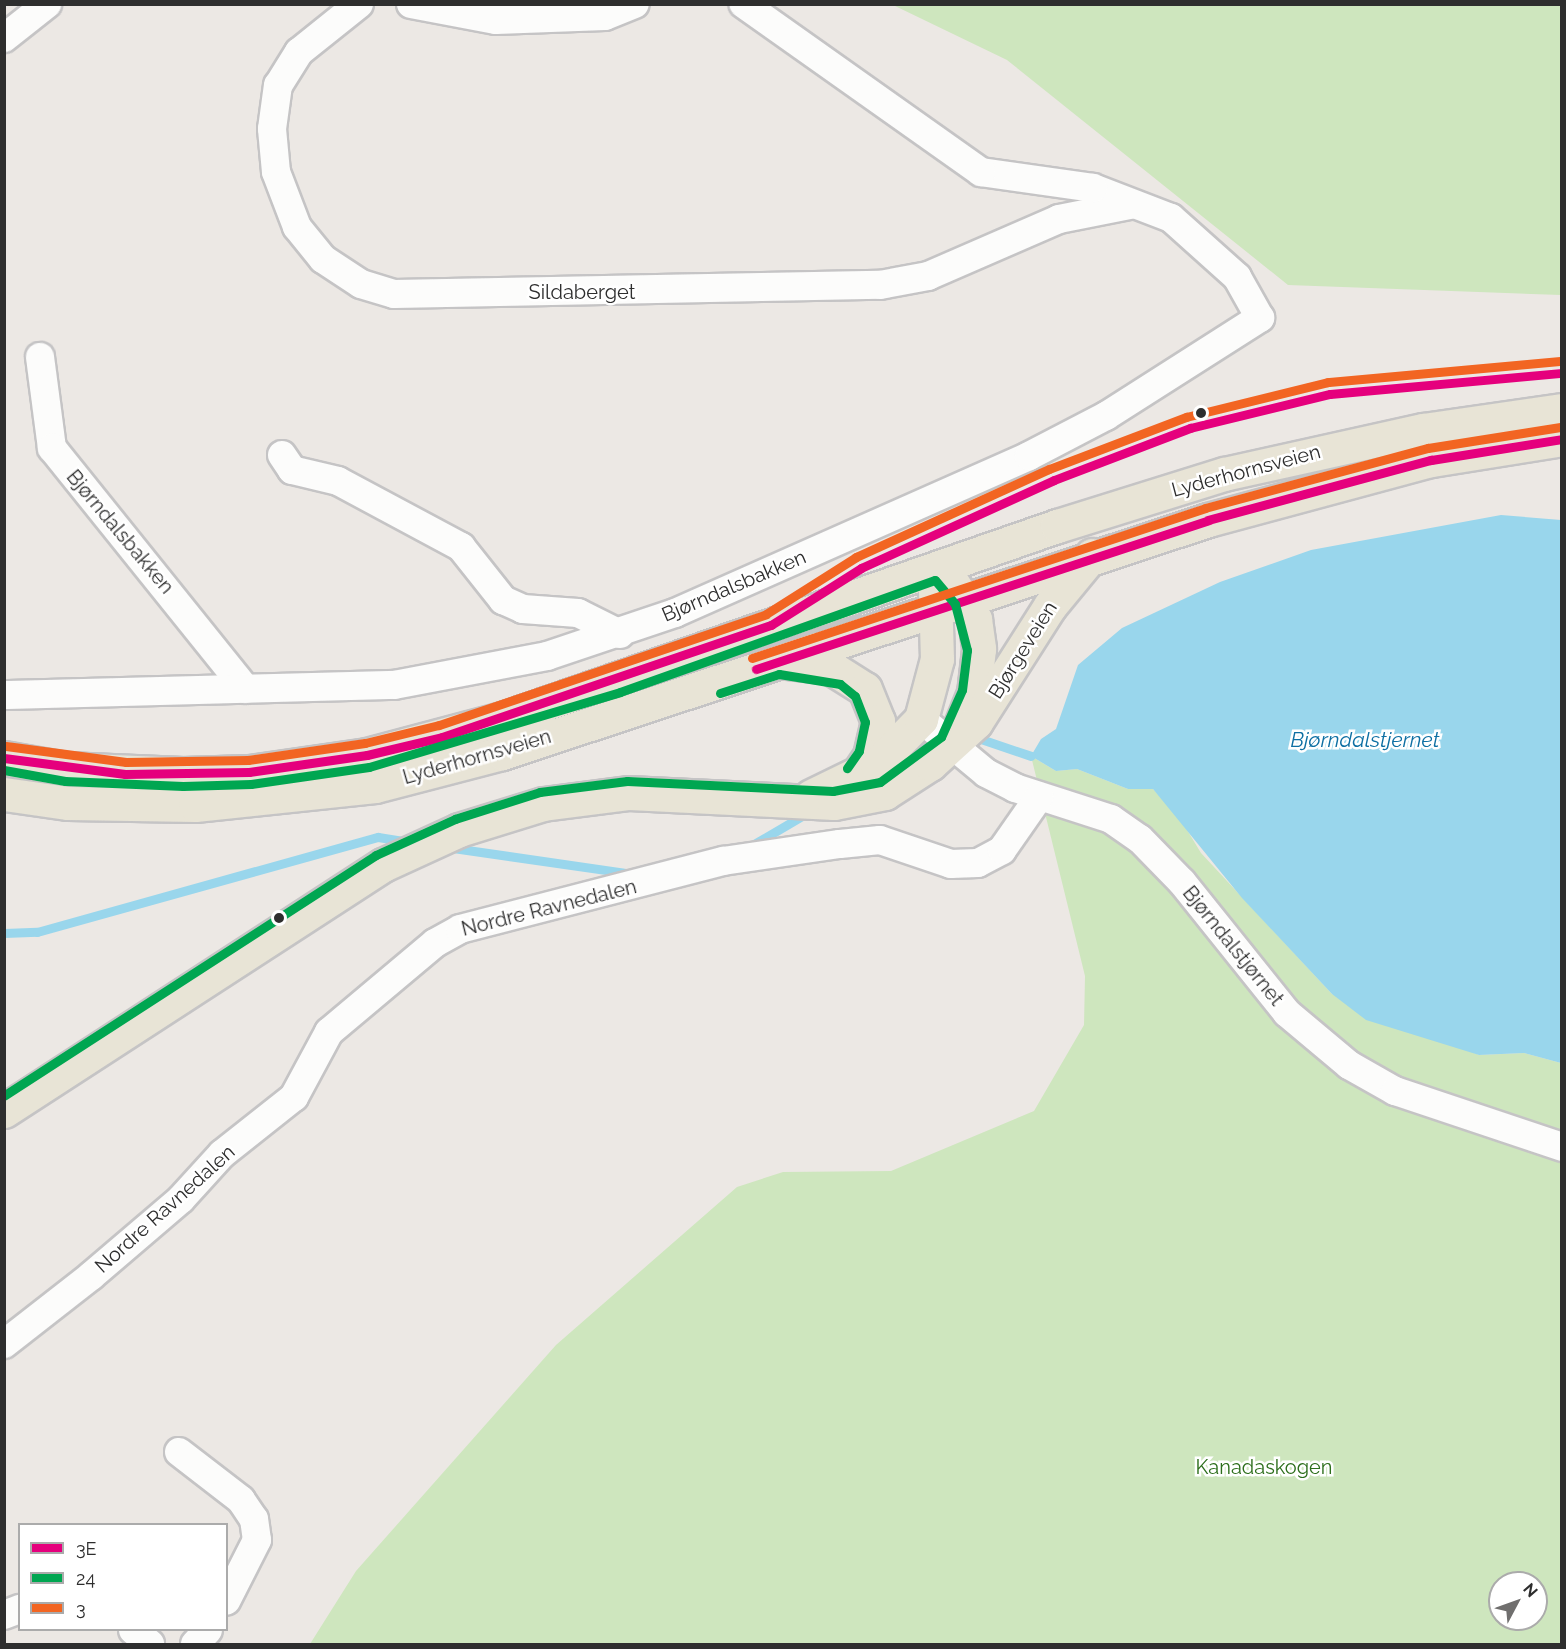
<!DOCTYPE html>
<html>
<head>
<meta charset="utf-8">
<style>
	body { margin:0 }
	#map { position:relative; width:1566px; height:1649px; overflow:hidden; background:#ece8e4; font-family:Raleway,sans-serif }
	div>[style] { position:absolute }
	.green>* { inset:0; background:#cee6be }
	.water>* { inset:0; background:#99d6ec }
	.stream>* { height:9px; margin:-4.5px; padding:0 4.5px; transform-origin:4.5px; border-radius:4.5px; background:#99d6ec }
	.roads { filter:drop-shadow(2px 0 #c5c4c5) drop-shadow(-2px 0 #c5c4c5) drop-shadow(0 2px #c5c4c5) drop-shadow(0 -2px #c5c4c5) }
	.minor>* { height:28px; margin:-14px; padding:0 14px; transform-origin:14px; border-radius:14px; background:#fcfcfb }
	.primary>* { height:33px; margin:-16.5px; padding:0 16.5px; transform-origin:16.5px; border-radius:16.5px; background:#e8e4d6 }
	.bus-1>* { height:9px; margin:-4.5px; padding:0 4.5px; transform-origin:4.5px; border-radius:4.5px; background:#e5007d }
	.bus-2>* { height:9px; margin:-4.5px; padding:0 4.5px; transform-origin:4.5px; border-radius:4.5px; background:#00a651 }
	.bus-3>* { height:9px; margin:-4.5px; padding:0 4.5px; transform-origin:4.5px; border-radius:4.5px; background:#f26522 }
	.dots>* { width:16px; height:16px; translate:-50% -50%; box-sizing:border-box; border:3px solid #fff; border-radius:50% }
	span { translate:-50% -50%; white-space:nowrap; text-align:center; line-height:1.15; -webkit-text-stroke:5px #fff; paint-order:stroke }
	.street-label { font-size:20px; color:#2e2e2e }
	.park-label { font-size:20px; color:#2c6e1b }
	.water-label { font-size:21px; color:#0d6fa3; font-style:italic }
	.frame { position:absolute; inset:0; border:6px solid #2e2e2e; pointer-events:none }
	.legend { position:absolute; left:18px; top:1523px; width:210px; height:108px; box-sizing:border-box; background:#fff; border:2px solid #ababab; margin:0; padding:8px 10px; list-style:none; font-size:18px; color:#2e2e2e }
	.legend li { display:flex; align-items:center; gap:12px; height:30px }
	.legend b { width:30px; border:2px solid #ababab }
	.north { position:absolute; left:1488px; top:1571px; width:60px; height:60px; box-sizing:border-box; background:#fff; border:2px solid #ababab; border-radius:50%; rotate:49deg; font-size:16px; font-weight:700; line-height:24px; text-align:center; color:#2e2e2e }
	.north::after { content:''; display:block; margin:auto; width:21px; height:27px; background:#706f6e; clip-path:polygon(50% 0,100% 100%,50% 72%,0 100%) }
</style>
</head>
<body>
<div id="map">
	<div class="green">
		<div style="clip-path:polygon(893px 5px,1561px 5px,1561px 295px,1288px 285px,1007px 60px)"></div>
		<div style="clip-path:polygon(evenodd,1031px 756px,1056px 771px,1077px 769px,1128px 789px,1153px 789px,1181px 820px,1201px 853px,1332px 994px,1479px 1055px,1524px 1053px,1561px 1063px,1561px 1644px,310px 1644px,356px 1571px,556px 1345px,737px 1187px,783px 1172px,891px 1171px,1034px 1111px,1084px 1025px,1085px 976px,1031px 756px,1500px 1583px,1536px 1583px,1536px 1619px,1500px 1619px,1500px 1583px)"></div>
	</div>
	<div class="water">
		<div style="clip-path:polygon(1501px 515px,1561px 520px,1561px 1063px,1524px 1053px,1479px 1055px,1366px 1020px,1332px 994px,1242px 898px,1153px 789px,1128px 789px,1077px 769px,1056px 771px,1031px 756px,1041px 739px,1056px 729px,1078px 665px,1122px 628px,1220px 582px,1311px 550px)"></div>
	</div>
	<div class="stream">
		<div style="left:972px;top:736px;width:62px;rotate:18.7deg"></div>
		<div style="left:902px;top:758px;width:40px;rotate:-29.7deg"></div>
		<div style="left:446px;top:847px;width:190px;rotate:8.2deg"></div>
		<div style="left:749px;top:847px;width:67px;rotate:-30.4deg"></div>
		<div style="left:4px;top:933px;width:33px;rotate:-2deg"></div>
		<div style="left:37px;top:932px;width:354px;rotate:-15.6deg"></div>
		<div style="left:378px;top:837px;width:30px;rotate:9deg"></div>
	</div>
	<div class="roads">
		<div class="minor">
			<div style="left:359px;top:4px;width:77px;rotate:141.3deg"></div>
			<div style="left:299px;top:52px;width:39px;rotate:122deg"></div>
			<div style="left:278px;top:85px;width:44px;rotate:97.8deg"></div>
			<div style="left:272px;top:129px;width:43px;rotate:84.7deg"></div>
			<div style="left:276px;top:172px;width:59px;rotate:69.1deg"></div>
			<div style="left:297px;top:227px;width:41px;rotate:50.9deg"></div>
			<div style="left:323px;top:259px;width:45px;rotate:33.3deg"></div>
			<div style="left:361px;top:284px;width:34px;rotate:17deg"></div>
			<div style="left:394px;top:294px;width:486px;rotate:-1.1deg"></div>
			<div style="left:880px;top:285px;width:49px;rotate:-10.6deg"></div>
			<div style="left:928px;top:276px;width:143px;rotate:-23.5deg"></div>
			<div style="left:1059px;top:219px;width:72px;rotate:-11.2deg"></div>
			<div style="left:411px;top:4px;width:86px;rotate:10.7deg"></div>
			<div style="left:496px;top:20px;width:109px;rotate:-2.1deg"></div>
			<div style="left:605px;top:16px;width:32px;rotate:-22deg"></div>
			<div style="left:4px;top:38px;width:55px;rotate:-38.3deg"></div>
			<div style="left:40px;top:357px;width:92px;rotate:82.5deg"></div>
			<div style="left:52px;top:448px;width:309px;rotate:51.2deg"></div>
			<div style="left:282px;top:455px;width:18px;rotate:56deg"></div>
			<div style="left:292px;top:470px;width:47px;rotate:13.4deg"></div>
			<div style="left:338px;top:481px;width:140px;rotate:28.2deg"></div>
			<div style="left:461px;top:547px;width:68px;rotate:51.6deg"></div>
			<div style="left:503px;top:600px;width:22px;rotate:24deg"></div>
			<div style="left:523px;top:609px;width:55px;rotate:4.2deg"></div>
			<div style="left:578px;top:613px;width:47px;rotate:26.6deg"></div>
			<div style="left:4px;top:695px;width:390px;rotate:-1.5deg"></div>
			<div style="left:394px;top:685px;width:156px;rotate:-10.7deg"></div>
			<div style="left:547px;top:656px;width:135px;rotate:-18.6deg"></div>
			<div style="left:675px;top:613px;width:387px;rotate:-23.9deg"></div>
			<div style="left:1029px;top:456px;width:87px;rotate:-27.5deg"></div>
			<div style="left:1106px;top:416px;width:183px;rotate:-32.5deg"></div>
			<div style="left:1260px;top:318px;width:47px;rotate:-119.3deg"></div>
			<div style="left:1237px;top:277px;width:89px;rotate:-138.2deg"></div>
			<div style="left:1171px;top:218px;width:84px;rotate:-159deg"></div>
			<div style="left:1093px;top:188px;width:113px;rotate:-171.9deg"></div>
			<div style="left:981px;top:172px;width:291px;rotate:-144.7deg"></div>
			<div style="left:921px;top:719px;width:85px;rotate:39.7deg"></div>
			<div style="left:986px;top:773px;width:33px;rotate:27deg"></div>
			<div style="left:1015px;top:788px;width:101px;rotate:17.9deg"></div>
			<div style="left:1111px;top:819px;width:35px;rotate:35deg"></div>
			<div style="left:1140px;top:839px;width:60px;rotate:45.7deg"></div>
			<div style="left:1182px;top:882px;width:168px;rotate:51.3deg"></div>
			<div style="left:1287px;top:1013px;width:81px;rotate:40deg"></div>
			<div style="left:1349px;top:1065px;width:53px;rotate:29.5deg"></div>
			<div style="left:1395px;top:1091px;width:176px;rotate:18.5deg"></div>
			<div style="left:4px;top:1344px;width:110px;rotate:-38deg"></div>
			<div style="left:91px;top:1276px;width:118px;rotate:-40.5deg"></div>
			<div style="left:181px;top:1199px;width:61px;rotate:-47.7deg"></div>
			<div style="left:222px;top:1154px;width:92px;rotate:-38.4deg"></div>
			<div style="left:294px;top:1097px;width:74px;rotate:-61.7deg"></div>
			<div style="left:329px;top:1032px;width:138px;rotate:-40deg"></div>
			<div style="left:435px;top:943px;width:29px;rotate:-29deg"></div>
			<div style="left:460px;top:929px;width:272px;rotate:-14.5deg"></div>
			<div style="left:723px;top:861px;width:118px;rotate:-8.3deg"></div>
			<div style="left:840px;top:844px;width:40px;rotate:-5.7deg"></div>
			<div style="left:880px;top:840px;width:75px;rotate:18.7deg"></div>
			<div style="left:951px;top:864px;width:27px;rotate:-2deg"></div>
			<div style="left:978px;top:863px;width:27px;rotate:-28deg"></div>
			<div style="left:1002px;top:850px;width:65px;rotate:-55.1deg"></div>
			<div style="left:179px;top:1452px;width:78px;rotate:37.7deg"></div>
			<div style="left:241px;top:1500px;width:23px;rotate:56deg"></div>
			<div style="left:254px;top:1519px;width:21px;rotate:82deg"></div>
			<div style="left:257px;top:1540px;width:68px;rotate:116.9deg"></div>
			<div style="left:4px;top:1615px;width:17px;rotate:-21deg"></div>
			<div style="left:133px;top:1630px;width:22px;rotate:39deg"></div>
			<div style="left:195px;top:1644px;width:19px;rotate:-47deg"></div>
		</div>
		<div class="primary">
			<div style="left:952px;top:582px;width:44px;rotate:58.1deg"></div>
			<div style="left:975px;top:619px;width:30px;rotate:82deg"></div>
			<div style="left:979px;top:649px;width:44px;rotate:96.5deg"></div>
			<div style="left:974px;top:693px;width:35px;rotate:112deg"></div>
			<div style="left:788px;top:662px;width:42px;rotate:6.8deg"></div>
			<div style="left:830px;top:667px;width:41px;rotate:32.2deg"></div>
			<div style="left:865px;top:689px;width:35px;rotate:68deg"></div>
			<div style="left:878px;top:721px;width:36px;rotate:103deg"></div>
			<div style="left:870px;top:756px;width:22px;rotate:124deg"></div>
			<div style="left:4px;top:758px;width:63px;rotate:10.1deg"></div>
			<div style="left:66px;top:769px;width:117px;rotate:2.4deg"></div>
			<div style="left:183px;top:774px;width:66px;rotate:-1.7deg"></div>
			<div style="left:249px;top:772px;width:119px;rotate:-8.2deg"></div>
			<div style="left:367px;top:755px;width:137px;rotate:-14.9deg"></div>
			<div style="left:499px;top:720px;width:591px;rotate:-19.17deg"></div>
			<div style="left:1057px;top:526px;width:175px;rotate:-17.3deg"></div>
			<div style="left:1224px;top:474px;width:204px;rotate:-12.5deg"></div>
			<div style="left:1423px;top:430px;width:140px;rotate:-8.2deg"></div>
			<div style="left:4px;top:794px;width:65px;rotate:8deg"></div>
			<div style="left:68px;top:803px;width:127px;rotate:0.9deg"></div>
			<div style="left:195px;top:805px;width:181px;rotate:-6deg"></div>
			<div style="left:375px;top:786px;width:131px;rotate:-14.6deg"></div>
			<div style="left:502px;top:753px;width:743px;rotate:-18.26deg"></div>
			<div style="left:1208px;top:520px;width:231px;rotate:-15.1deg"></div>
			<div style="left:1431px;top:460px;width:133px;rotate:-9.1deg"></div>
			<div style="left:811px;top:796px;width:73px;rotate:-25.9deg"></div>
			<div style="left:877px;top:764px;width:63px;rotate:-45.6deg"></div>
			<div style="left:921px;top:719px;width:62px;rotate:-75.1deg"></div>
			<div style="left:937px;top:659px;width:69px;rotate:-91.7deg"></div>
			<div style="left:4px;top:1111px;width:452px;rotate:-33deg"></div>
			<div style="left:383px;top:865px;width:84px;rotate:-24.7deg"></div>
			<div style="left:459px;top:830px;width:88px;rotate:-17.2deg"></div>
			<div style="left:543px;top:804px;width:87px;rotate:-7.3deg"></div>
			<div style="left:629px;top:793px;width:205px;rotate:2.8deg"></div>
			<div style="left:834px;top:803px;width:52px;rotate:-11.1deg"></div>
			<div style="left:885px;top:793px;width:54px;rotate:-32.8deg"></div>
			<div style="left:930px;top:764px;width:62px;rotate:-42.4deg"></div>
			<div style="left:976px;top:722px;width:138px;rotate:-57.5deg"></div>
			<div style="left:1050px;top:606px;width:66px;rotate:-50.5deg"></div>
		</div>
	</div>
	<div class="bus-1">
		<div style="left:756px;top:669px;width:476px;rotate:-18.2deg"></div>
		<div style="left:1208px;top:520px;width:231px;rotate:-15.1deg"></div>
		<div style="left:1431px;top:460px;width:133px;rotate:-9.1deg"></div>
		<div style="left:4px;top:758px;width:122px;rotate:7.5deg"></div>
		<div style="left:125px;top:774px;width:124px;rotate:-0.9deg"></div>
		<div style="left:249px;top:772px;width:119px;rotate:-8.2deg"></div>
		<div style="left:367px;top:755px;width:77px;rotate:-13.5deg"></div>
		<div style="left:442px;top:737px;width:348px;rotate:-18.8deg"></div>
		<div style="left:771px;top:625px;width:107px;rotate:-32.3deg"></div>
		<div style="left:861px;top:568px;width:212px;rotate:-24.5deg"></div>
		<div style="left:1054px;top:480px;width:146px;rotate:-20.9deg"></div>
		<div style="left:1190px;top:428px;width:144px;rotate:-13.7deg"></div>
		<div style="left:1330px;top:394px;width:233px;rotate:-5.2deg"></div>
	</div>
	<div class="bus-2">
		<div style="left:720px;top:693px;width:62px;rotate:-17.9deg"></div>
		<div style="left:779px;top:674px;width:62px;rotate:9.3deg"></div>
		<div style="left:840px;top:684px;width:19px;rotate:39deg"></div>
		<div style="left:855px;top:696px;width:28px;rotate:69deg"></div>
		<div style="left:865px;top:722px;width:30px;rotate:102deg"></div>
		<div style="left:859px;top:751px;width:21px;rotate:125deg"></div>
		<div style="left:4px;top:770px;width:62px;rotate:10.2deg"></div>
		<div style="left:65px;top:781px;width:118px;rotate:2.4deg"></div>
		<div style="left:183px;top:786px;width:68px;rotate:-1.7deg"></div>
		<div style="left:251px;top:784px;width:119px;rotate:-8.2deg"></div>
		<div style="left:369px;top:767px;width:262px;rotate:-16.6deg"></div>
		<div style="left:620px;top:692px;width:334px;rotate:-19.6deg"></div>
		<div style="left:935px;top:580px;width:31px;rotate:50deg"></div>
		<div style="left:955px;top:604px;width:48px;rotate:75.4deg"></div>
		<div style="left:967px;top:650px;width:40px;rotate:97.1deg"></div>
		<div style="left:962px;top:690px;width:51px;rotate:114.1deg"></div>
		<div style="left:941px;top:737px;width:76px;rotate:143.6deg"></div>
		<div style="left:880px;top:782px;width:48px;rotate:169.2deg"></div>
		<div style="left:833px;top:791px;width:206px;rotate:-177.2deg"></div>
		<div style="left:627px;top:781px;width:88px;rotate:172.8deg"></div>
		<div style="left:540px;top:792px;width:89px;rotate:162.4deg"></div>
		<div style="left:455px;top:819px;width:87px;rotate:155.5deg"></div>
		<div style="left:376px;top:855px;width:443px;rotate:147.1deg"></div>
	</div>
	<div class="bus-3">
		<div style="left:752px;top:658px;width:477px;rotate:-18.3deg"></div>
		<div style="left:1205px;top:508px;width:231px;rotate:-15.1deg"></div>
		<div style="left:1428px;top:448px;width:134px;rotate:-9deg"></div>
		<div style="left:6px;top:746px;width:121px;rotate:7.6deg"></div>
		<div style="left:126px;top:762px;width:122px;rotate:-0.9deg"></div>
		<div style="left:248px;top:760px;width:118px;rotate:-8.3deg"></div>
		<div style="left:365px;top:743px;width:76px;rotate:-13.7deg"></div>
		<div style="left:439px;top:725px;width:345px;rotate:-18.7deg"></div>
		<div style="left:766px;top:614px;width:107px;rotate:-32.3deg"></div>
		<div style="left:856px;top:557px;width:212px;rotate:-24.5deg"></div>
		<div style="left:1049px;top:469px;width:147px;rotate:-20.8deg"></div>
		<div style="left:1186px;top:417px;width:146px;rotate:-13.8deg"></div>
		<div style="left:1328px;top:382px;width:234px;rotate:-5.2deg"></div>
	</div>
	<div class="dots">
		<div style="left:1201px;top:413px;background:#2e2e2e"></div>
		<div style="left:279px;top:918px;background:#2e2e2e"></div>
	</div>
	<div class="street-label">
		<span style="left:582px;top:292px">Sildaberget</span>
		<span style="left:1246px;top:471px;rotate:-15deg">Lyderhornsveien</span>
		<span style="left:120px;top:532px;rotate:50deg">Bjørndalsbakken</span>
		<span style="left:734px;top:586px;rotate:-23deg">Bjørndalsbakken</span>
		<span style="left:1023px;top:650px;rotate:-58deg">Bjørgeveien</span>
		<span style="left:477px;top:757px;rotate:-16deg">Lyderhornsveien</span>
		<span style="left:549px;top:908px;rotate:-14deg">Nordre Ravnedalen</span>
		<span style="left:1233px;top:946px;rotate:51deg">Bjørndalstjørnet</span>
		<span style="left:165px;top:1209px;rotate:-42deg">Nordre Ravnedalen</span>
	</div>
	<div class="park-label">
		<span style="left:1264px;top:1467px">Kanadaskogen</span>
	</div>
	<div class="water-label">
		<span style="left:1365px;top:740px">Bjørndalstjernet</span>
	</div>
	<div class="frame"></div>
	<ul class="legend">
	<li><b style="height:8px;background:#e5007d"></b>3E</li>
	<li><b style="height:8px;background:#00a651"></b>24</li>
	<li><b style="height:8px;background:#f26522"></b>3</li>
	</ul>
	<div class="north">N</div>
</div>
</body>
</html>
